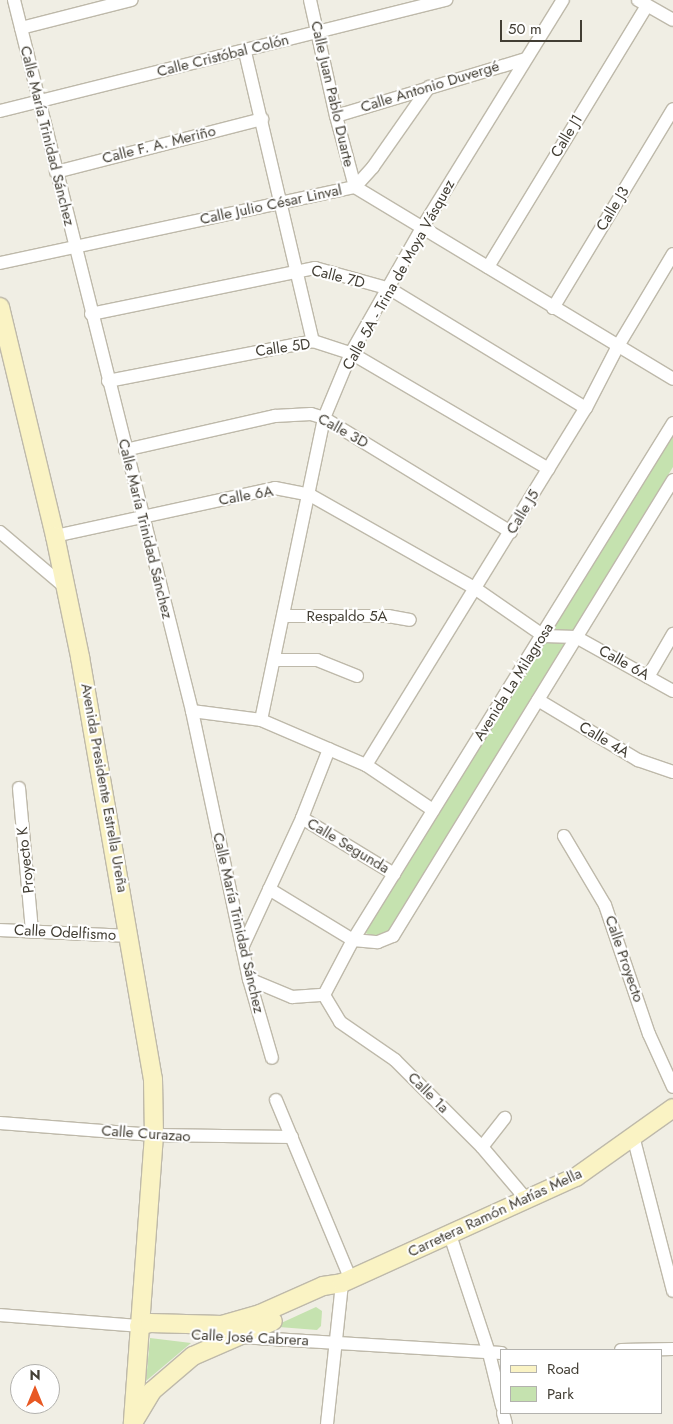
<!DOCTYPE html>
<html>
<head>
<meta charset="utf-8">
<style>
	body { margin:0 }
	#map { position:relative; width:673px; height:1424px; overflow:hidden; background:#f0eee4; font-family:Jost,sans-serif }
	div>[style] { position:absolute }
	.green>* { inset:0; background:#c5e2af }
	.roads { filter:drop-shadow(1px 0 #beb9aa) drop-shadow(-1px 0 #beb9aa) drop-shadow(0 1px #beb9aa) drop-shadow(0 -1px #beb9aa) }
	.street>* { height:12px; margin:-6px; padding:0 6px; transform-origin:6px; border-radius:6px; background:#fff }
	.secondary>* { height:18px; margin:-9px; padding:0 9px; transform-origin:9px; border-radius:9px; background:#faf3c4 }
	span { translate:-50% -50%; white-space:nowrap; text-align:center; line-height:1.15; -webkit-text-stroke:4px #fff; paint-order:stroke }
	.street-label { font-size:15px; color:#423e34 }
	.legend { position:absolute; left:500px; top:1349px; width:162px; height:65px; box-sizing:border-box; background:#fff; border:1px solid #b3b2ae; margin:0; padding:6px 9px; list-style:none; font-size:15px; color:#423e34 }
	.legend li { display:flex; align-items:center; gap:10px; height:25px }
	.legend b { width:25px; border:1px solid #b3b2ae }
	.north { position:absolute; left:10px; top:1364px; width:50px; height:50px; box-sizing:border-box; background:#fff; border:1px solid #b3b2ae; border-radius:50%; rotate:0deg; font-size:14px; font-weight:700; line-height:20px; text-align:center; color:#423e34 }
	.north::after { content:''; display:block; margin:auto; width:18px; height:22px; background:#e85823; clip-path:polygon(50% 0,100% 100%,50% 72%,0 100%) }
	.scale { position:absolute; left:500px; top:20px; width:82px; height:22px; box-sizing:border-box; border:2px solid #423e34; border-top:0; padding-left:6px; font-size:15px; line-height:18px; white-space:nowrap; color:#423e34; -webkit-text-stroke:4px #fff; paint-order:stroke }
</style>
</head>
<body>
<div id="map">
	<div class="green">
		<div style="clip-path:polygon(673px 434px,673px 467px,388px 932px,377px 937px,365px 933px)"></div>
		<div style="clip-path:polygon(316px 1307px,322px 1311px,321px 1326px,317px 1330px,279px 1327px,279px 1324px)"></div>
		<div style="clip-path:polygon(150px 1338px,191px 1343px,146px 1381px)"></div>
	</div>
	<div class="roads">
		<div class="street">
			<div style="left:14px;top:0;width:733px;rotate:75.94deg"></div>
			<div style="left:192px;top:711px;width:274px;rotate:78deg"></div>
			<div style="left:249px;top:979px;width:82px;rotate:73.8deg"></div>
			<div style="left:310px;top:0;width:119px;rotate:77.4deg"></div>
			<div style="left:336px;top:116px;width:73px;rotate:75deg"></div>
			<div style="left:638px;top:0;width:40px;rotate:29.7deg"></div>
			<div style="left:21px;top:28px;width:114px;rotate:-14.3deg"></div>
			<div style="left:245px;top:52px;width:297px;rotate:76.8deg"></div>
			<div style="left:0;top:111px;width:460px;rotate:-14deg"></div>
			<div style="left:336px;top:116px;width:198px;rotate:-16.7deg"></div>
			<div style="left:56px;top:172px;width:213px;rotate:-14.4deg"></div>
			<div style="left:355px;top:187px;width:27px;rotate:-48deg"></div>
			<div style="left:373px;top:167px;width:98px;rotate:-55deg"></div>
			<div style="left:0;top:263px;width:363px;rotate:-12.1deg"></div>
			<div style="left:355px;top:187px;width:371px;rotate:31.1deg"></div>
			<div style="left:488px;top:267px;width:306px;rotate:-58.7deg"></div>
			<div style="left:553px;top:308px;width:232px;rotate:-58.9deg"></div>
			<div style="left:91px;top:314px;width:229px;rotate:-11.6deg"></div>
			<div style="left:315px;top:268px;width:78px;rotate:15.6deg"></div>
			<div style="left:390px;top:289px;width:229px;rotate:31.3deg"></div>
			<div style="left:108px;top:381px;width:209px;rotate:-11deg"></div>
			<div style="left:313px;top:341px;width:40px;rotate:18deg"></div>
			<div style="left:351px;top:353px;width:229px;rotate:30.4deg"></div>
			<div style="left:125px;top:450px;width:154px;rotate:-12.8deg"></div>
			<div style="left:275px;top:416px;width:36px;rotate:-3deg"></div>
			<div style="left:311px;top:414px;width:14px;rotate:17deg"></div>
			<div style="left:324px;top:418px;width:219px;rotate:31.4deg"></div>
			<div style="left:0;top:532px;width:87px;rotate:40.3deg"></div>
			<div style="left:55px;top:536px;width:225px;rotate:-12.3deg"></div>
			<div style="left:275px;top:488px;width:36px;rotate:11deg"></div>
			<div style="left:310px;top:495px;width:191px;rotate:29.5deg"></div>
			<div style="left:476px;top:589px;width:83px;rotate:34.7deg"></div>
			<div style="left:544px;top:636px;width:32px;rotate:2deg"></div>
			<div style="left:576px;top:637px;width:111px;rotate:29.1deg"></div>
			<div style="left:283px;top:616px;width:105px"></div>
			<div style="left:388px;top:616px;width:22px;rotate:10deg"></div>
			<div style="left:274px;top:660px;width:43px"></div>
			<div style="left:317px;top:660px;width:43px;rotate:21.8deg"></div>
			<div style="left:648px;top:677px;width:50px;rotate:-59.8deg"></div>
			<div style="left:538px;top:700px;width:117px;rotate:31deg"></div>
			<div style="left:638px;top:760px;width:37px;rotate:19deg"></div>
			<div style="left:192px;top:711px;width:70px;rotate:7.4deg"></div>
			<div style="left:261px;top:720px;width:114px;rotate:23.2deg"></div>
			<div style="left:366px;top:765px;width:81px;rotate:33.9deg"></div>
			<div style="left:261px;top:720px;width:309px;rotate:-78.2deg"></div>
			<div style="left:324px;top:418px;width:70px;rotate:-67.4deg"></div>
			<div style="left:351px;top:353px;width:144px;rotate:-60.4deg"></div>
			<div style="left:422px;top:228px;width:268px;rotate:-58.3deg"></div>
			<div style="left:366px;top:765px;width:419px;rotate:-58.4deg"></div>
			<div style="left:586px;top:408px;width:70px;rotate:-62.7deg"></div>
			<div style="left:618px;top:346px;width:107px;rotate:-59.1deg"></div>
			<div style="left:19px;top:788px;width:144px;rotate:84.8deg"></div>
			<div style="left:302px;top:818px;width:108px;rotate:31.3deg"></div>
			<div style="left:564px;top:836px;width:80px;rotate:59.3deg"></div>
			<div style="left:605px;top:905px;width:136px;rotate:71.2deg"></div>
			<div style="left:649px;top:1034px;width:58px;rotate:65.6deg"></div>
			<div style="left:269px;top:889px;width:98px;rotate:31.3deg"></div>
			<div style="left:353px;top:940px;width:25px;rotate:5deg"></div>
			<div style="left:378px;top:942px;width:16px;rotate:-22deg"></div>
			<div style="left:393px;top:936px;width:535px;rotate:-58.45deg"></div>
			<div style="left:0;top:930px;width:130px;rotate:2.6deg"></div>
			<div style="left:242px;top:948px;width:143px;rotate:-65.2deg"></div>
			<div style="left:302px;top:818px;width:74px;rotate:-68.6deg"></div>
			<div style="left:249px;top:979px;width:47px;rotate:22.7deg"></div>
			<div style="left:292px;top:997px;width:32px;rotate:-4deg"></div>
			<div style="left:324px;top:995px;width:62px;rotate:-62.2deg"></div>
			<div style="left:353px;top:940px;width:608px;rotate:-58.24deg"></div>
			<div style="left:324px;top:995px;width:31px;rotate:59deg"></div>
			<div style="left:340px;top:1022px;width:67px;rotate:34.6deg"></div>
			<div style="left:395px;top:1060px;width:123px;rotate:45deg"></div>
			<div style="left:482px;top:1147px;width:70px;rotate:49.7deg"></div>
			<div style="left:276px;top:1100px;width:195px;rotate:67.4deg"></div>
			<div style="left:0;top:1123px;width:154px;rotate:4.5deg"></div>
			<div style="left:154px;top:1135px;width:138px;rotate:0.8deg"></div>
			<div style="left:633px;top:1136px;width:160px;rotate:75.5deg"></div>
			<div style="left:482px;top:1147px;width:37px;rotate:-52deg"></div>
			<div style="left:450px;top:1235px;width:124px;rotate:71.7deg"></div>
			<div style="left:489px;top:1353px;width:55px;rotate:76.2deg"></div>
			<div style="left:0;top:1315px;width:139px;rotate:4.5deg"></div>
			<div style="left:240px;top:1337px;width:262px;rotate:3.5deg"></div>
			<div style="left:621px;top:1350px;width:52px;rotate:-1.1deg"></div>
			<div style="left:503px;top:1413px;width:11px;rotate:75deg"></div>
			<div style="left:327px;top:1424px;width:142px;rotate:-83.9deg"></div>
		</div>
		<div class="secondary">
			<div style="left:0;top:307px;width:236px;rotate:76.5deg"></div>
			<div style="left:55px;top:536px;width:124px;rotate:78.3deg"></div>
			<div style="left:80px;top:657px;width:428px;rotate:80.2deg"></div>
			<div style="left:153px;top:1079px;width:56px;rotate:89deg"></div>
			<div style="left:154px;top:1135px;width:290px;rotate:94.2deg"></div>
			<div style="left:139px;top:1326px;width:11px;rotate:-15deg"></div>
			<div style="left:150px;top:1323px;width:72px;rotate:1.6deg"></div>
			<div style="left:222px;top:1325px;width:40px;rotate:-16deg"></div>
			<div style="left:260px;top:1314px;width:69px;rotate:-24deg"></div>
			<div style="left:323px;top:1286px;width:19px;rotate:-9deg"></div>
			<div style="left:342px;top:1283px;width:257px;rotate:-24.4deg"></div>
			<div style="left:576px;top:1177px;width:119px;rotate:-35.4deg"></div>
			<div style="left:134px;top:1421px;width:35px;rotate:-59deg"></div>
			<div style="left:152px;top:1391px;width:54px;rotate:-40.5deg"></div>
			<div style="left:193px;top:1356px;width:87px;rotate:-23.6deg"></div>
		</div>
	</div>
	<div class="street-label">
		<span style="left:223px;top:56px;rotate:-14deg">Calle Cristóbal Colón</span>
		<span style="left:430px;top:87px;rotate:-17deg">Calle Antonio Duvergé</span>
		<span style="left:332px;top:94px;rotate:77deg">Calle Juan Pablo Duarte</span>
		<span style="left:47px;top:136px;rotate:76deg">Calle María Trinidad Sánchez</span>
		<span style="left:567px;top:136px;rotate:-59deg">Calle J1</span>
		<span style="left:159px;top:145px;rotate:-14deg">Calle F. A. Meriño</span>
		<span style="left:271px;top:205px;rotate:-12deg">Calle Julio César Linval</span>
		<span style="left:613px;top:209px;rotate:-59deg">Calle J3</span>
		<span style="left:399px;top:275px;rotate:-61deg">Calle 5A - Trina de Moya Vásquez</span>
		<span style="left:338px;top:277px;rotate:14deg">Calle 7D</span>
		<span style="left:283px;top:348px;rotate:-8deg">Calle 5D</span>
		<span style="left:343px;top:431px;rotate:29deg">Calle 3D</span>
		<span style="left:246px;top:496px;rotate:-10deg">Calle 6A</span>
		<span style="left:523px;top:512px;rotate:-59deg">Calle J5</span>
		<span style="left:145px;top:529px;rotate:76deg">Calle María Trinidad Sánchez</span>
		<span style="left:347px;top:617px">Respaldo 5A</span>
		<span style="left:624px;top:663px;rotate:29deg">Calle 6A</span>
		<span style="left:514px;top:682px;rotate:-58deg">Avenida La Milagrosa</span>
		<span style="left:604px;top:740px;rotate:31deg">Calle 4A</span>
		<span style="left:104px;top:788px;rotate:80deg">Avenida Presidente Estrella Ureña</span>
		<span style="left:348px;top:846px;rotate:31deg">Calle Segunda</span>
		<span style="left:26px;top:860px;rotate:-96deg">Proyecto K</span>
		<span style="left:238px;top:923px;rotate:77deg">Calle María Trinidad Sánchez</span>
		<span style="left:65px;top:933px;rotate:3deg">Calle Odelfismo</span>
		<span style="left:624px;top:959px;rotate:71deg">Calle Proyecto</span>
		<span style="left:428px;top:1093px;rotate:45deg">Calle 1a</span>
		<span style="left:146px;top:1134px;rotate:4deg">Calle Curazao</span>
		<span style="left:495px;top:1213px;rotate:-25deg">Carretera Ramón Matías Mella</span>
		<span style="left:250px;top:1338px;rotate:3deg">Calle José Cabrera</span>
	</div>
	<ul class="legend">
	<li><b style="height:6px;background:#faf3c4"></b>Road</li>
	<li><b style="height:14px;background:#c5e2af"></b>Park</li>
	</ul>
	<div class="north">N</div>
	<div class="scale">50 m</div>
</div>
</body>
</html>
